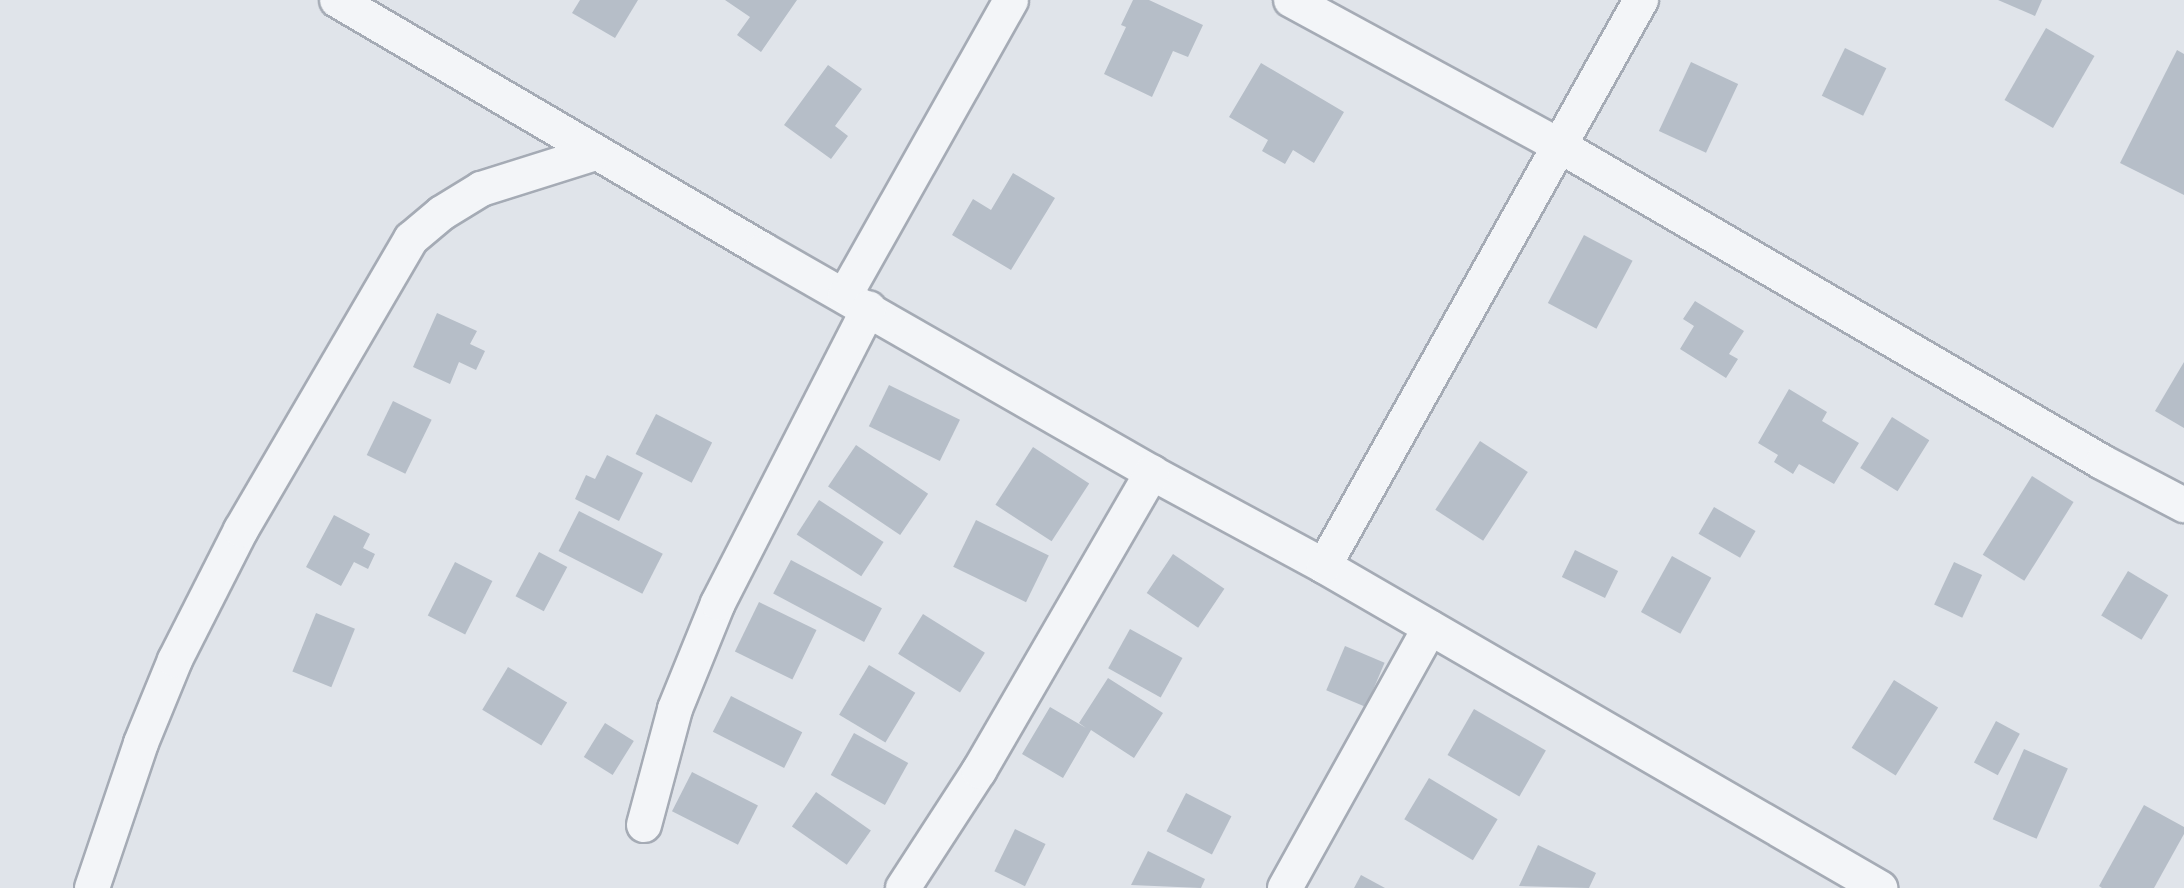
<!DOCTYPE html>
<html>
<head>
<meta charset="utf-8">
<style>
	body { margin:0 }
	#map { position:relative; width:2184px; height:888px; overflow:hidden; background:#e0e4ea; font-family:"DM Sans",sans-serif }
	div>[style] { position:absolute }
	.building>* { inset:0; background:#b6bec8; transform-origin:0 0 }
	.roads { filter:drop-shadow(2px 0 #a5abb5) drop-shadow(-2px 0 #a5abb5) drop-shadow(0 2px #a5abb5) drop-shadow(0 -2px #a5abb5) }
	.street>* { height:34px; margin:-17px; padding:0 17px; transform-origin:17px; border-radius:17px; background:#f3f5f8 }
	span { translate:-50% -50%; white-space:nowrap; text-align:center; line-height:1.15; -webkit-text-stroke:7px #eff3f7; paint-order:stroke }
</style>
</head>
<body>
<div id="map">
	<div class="building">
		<div style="clip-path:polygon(580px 0,638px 0,615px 38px,572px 13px)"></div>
		<div style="clip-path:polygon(725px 0,797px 0,761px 52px,737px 35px,750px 17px)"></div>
		<div style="clip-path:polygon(1133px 0,1149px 0,1203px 25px,1188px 57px,1173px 51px,1152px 97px,1104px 74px,1126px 27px,1121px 25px)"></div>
		<div style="clip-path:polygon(1998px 0,2042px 0,2035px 16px)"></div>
		<div style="left:2046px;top:28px;width:56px;height:83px;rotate:30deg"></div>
		<div style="left:1845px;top:48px;width:46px;height:53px;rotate:26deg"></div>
		<div style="clip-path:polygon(2177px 50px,2184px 54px,2184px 195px,2120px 163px)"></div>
		<div style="left:1691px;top:62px;width:52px;height:76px;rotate:25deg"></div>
		<div style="clip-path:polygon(1261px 63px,1344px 112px,1314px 163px,1293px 150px,1285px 164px,1262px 151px,1268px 140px,1229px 117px)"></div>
		<div style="clip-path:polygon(828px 65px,862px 89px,835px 126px,848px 136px,831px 159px,784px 125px)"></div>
		<div style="clip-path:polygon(1013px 173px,1055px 198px,1011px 270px,952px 235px,973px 199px,991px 210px)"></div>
		<div style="left:1584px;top:235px;width:55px;height:77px;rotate:28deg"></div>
		<div style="clip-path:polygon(1695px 301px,1744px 331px,1729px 354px,1738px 359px,1726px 378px,1680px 349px,1694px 326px,1683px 319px)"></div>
		<div style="clip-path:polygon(437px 313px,477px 331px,470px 344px,485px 351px,476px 370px,459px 362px,450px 384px,413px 367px)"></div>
		<div style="clip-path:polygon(2184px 362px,2184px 428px,2155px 411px)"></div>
		<div style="left:889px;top:385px;width:79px;height:46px;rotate:26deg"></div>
		<div style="clip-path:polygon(1789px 389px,1827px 412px,1822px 421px,1859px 443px,1834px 484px,1799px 464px,1793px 474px,1774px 462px,1778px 455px,1758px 443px)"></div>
		<div style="left:393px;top:401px;width:43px;height:60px;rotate:26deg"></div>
		<div style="left:656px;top:414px;width:63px;height:45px;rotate:27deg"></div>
		<div style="left:1892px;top:417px;width:44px;height:60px;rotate:32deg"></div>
		<div style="left:1480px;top:441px;width:57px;height:82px;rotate:33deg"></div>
		<div style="left:856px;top:445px;width:87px;height:50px;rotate:34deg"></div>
		<div style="left:1033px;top:447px;width:67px;height:69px;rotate:33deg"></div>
		<div style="clip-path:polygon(607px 455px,643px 473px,619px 521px,575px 499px,586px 475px,595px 479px)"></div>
		<div style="left:2032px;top:476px;width:49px;height:93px;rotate:32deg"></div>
		<div style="left:819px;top:500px;width:77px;height:41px;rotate:33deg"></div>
		<div style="left:1714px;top:507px;width:48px;height:31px;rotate:30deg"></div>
		<div style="left:579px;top:511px;width:94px;height:45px;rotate:27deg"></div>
		<div style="clip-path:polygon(334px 515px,370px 534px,363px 548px,375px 554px,368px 569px,354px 562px,341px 586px,306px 567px)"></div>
		<div style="left:976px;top:520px;width:81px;height:52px;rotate:26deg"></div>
		<div style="left:1575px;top:550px;width:48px;height:30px;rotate:26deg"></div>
		<div style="left:539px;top:552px;width:32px;height:50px;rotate:28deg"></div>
		<div style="left:1173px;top:554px;width:62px;height:47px;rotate:34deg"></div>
		<div style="left:1672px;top:556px;width:45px;height:64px;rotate:29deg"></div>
		<div style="left:791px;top:560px;width:103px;height:38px;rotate:28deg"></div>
		<div style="left:455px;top:562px;width:42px;height:60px;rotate:27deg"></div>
		<div style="left:1954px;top:562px;width:31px;height:47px;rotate:25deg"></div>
		<div style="left:2128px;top:571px;width:47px;height:52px;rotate:31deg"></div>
		<div style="left:759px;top:602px;width:64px;height:55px;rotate:26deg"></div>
		<div style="left:316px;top:613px;width:42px;height:63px;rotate:22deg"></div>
		<div style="left:923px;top:614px;width:73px;height:47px;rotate:32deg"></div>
		<div style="left:1130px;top:629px;width:60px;height:45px;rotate:29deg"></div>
		<div style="left:1345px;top:646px;width:43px;height:48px;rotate:23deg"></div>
		<div style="left:869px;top:665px;width:54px;height:58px;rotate:31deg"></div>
		<div style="left:508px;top:667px;width:69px;height:50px;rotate:31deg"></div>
		<div style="clip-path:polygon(1108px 678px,1163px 713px,1134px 758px,1091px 730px,1063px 778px,1022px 754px,1050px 707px,1086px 728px,1079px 723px)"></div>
		<div style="left:1894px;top:680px;width:52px;height:80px;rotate:32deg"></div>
		<div style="left:731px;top:696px;width:80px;height:40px;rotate:27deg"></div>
		<div style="left:1474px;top:709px;width:83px;height:53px;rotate:30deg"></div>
		<div style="left:1996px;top:721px;width:27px;height:47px;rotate:28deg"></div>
		<div style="left:605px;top:723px;width:34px;height:40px;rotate:32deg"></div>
		<div style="left:854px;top:733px;width:62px;height:48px;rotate:29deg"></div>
		<div style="left:2024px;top:749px;width:48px;height:77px;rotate:24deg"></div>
		<div style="left:692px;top:772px;width:74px;height:44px;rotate:27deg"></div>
		<div style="left:1429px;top:778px;width:80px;height:48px;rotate:31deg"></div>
		<div style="left:816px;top:792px;width:67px;height:42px;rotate:35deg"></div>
		<div style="left:1186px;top:793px;width:51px;height:43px;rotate:27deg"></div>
		<div style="clip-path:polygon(2144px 805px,2184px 827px,2184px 834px,2154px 888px,2102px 888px,2099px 886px)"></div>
		<div style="left:1015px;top:829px;width:34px;height:47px;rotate:26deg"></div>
		<div style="clip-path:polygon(1538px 845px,1596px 873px,1589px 888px,1519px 886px)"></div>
		<div style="clip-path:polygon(1148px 851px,1205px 879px,1201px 888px,1131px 885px)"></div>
		<div style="clip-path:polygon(1361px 875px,1385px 888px,1354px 888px)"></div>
	</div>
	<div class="roads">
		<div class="street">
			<div style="left:337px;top:0;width:494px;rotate:30.4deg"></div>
			<div style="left:763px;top:250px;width:448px;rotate:29.8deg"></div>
			<div style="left:1152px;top:473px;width:196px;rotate:28.4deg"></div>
			<div style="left:1324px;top:566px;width:643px;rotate:30.08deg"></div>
			<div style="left:1291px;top:0;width:306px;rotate:28.5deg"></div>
			<div style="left:1560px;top:146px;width:627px;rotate:30.24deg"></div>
			<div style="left:2102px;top:462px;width:93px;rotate:27.7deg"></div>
			<div style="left:845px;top:295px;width:338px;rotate:-60.6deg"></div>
			<div style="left:1324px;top:566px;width:649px;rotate:-60.75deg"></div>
			<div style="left:644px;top:825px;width:120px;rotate:-75deg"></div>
			<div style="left:675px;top:709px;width:114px;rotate:-67.9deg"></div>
			<div style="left:718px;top:603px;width:331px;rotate:-62.9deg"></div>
			<div style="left:92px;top:888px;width:153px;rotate:-71.3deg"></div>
			<div style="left:141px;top:743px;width:90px;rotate:-67.7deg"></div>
			<div style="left:175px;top:660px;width:146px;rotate:-63.1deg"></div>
			<div style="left:241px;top:530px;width:337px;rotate:-59.7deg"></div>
			<div style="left:411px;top:239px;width:40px;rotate:-40deg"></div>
			<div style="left:442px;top:213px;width:46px;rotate:-31.6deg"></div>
			<div style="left:481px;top:189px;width:120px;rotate:-17.5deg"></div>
			<div style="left:903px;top:888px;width:140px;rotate:-57deg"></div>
			<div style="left:979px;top:771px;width:345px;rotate:-59.9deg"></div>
			<div style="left:1285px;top:888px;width:298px;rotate:-60.9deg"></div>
		</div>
	</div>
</div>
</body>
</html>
